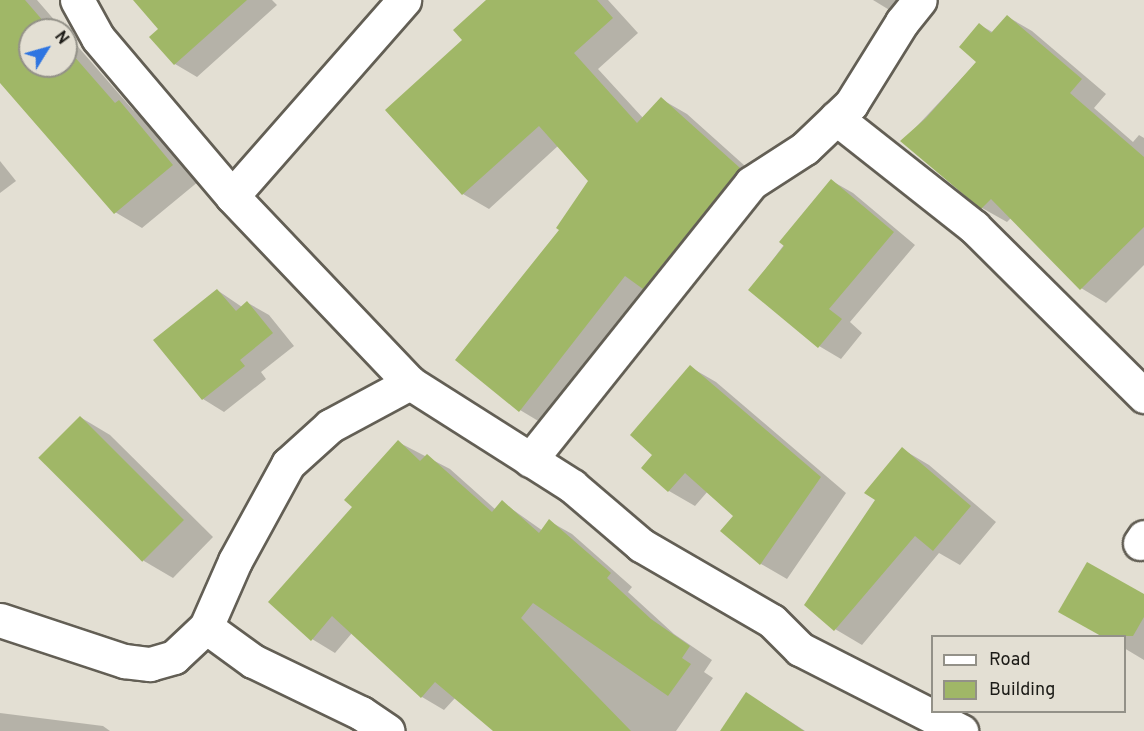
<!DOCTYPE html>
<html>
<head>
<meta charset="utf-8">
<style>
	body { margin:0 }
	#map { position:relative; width:1144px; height:731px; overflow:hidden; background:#e3dfd3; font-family:Overpass,sans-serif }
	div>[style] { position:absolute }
	.shadow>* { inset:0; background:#0003 }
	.building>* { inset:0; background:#a0b767; transform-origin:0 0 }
	.roads { filter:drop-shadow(2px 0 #635f55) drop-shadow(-2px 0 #635f55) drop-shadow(0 2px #635f55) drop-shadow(0 -2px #635f55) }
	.minor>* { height:33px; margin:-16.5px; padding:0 16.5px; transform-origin:16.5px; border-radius:16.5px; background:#fff }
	span { translate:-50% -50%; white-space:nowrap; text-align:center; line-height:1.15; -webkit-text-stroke:5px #e3dfd3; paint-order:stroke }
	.legend { position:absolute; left:931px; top:635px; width:195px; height:78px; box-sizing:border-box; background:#e3dfd3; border:2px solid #939188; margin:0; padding:8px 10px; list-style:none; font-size:18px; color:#1c1b17 }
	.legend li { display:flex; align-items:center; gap:12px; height:30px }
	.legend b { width:30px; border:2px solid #939188 }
	.north { position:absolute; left:18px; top:18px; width:60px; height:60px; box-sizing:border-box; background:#e3dfd3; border:2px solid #939188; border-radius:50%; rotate:53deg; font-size:16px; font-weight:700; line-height:24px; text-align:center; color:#1c1b17 }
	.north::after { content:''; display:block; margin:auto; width:21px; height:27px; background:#2e75e1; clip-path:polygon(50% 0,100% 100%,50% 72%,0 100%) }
</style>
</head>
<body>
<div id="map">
	<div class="shadow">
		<div style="clip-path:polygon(0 0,37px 0,63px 30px,30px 30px,30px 66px,66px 66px,66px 33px,133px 110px,146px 117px,199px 181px,142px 228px,115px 212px,0 80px)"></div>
		<div style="clip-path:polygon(150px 0,272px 0,277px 5px,197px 77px,175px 64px,151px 37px,160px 29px)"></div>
		<div style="clip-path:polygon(488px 0,608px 0,638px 33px,598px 69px,643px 118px,661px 99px,687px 114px,765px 184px,545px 425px,520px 410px,561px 229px,590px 181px,559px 145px,489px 209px,463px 194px,388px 110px,464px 40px)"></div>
		<div style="clip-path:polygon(873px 0,910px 0,896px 14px)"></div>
		<div style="clip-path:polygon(1008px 17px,1032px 31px,1106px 94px,1094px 108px,1133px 142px,1139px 135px,1144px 138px,1144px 265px,1106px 303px,1081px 288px,1011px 218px,1007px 222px,982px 208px,903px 141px,978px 61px,980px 25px,994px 33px)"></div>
		<div style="clip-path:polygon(0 161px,16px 181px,0 193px)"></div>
		<div style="clip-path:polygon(832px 181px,853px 193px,915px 245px,850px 322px,862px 333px,841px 359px,819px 346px,750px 290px)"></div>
		<div style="clip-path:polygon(217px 290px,242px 307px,248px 303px,269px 315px,294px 346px,261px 372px,266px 379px,224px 412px,203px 399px)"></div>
		<div style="clip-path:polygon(690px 367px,716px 382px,846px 493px,787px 579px,761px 564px,722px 530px,735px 516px,708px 491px,695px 506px,669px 491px,643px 468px,654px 455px)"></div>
		<div style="clip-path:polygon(80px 417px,110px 435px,213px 537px,173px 578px,144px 561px)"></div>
		<div style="clip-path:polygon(398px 442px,450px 469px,496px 510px,502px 502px,543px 531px,549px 521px,572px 534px,632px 587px,628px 592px,674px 634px,712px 660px,704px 672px,713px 678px,676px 731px,495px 731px,456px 697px,444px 710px,422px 697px,352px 633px,335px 653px,312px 639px,354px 507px)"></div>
		<div style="clip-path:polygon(902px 449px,929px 465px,996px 522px,960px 565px,939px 553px,862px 645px,835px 629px,877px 500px)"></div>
		<div style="clip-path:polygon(1144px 596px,1144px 660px,1124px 648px,1124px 636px,1104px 636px,1060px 611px)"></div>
		<div style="clip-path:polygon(746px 694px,776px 712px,805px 731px,722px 731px)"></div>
		<div style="clip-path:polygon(0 713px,103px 726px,110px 731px,0 731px)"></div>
	</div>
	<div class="building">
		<div style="clip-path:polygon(0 0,25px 0,51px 30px,30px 30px,30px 66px,66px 66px,66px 47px,115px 103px,119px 100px,173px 165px,114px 214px,0 83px)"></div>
		<div style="clip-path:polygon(133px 0,247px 0,174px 65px,149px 37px,158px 29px)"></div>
		<div style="clip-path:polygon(486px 0,597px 0,613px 18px,574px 53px,637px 123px,661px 97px,740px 168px,643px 289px,625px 276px,519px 412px,455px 360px,559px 230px,556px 228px,588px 181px,539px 126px,462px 195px,385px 110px,462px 40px,453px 30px)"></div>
		<div style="clip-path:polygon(1007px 15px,1082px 79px,1070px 93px,1144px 157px,1144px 227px,1080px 290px,991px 199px,981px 209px,900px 141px,926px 118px,976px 62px,959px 47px,979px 23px,991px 33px)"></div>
		<div style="clip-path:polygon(831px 179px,894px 232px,829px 309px,842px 319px,818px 348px,748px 290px,784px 246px,779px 242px)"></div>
		<div style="clip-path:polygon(217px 289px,236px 311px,247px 301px,273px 333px,240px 360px,245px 366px,202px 400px,153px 340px)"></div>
		<div style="clip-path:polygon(690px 365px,821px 477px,760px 565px,720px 531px,733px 516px,685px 473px,668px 492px,641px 468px,652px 455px,630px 435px)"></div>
		<div style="left:80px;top:416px;width:147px;height:59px;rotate:45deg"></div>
		<div style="clip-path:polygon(398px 440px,420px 461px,427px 454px,492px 512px,502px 500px,539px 533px,549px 519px,611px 573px,607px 578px,651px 619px,690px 646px,682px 658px,691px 664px,668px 696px,533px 603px,521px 618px,631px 731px,493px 731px,435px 682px,421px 698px,332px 616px,311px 641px,268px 602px,352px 507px,344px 500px)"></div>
		<div style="clip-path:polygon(902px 447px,971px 506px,933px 551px,915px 536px,834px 631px,804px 605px,875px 500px,864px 493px)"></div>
		<div style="clip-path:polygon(1087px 562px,1144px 594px,1144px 617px,1133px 636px,1101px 636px,1058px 612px)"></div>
		<div style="clip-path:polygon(746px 692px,804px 731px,720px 731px)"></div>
	</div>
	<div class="roads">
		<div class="minor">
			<div style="left:77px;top:0;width:43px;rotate:61.1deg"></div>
			<div style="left:98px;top:38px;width:207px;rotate:49.7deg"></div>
			<div style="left:232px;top:196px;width:258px;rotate:46.4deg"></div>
			<div style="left:410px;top:383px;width:192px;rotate:32.4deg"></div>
			<div style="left:572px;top:486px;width:91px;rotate:40.5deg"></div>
			<div style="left:641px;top:545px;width:151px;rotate:30.1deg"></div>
			<div style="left:772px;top:621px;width:40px;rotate:45deg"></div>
			<div style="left:800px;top:649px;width:181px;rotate:27deg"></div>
			<div style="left:836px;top:118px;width:176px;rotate:38.3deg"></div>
			<div style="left:974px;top:227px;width:240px;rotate:44.8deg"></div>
			<div style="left:232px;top:196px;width:261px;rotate:-48.7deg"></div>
			<div style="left:530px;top:460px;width:354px;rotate:-51.4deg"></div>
			<div style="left:751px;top:183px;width:64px;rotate:-32.9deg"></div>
			<div style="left:805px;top:148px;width:64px;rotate:-43.7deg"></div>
			<div style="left:851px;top:104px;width:97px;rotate:-58.1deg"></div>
			<div style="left:902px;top:22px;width:28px;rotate:-51deg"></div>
			<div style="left:1140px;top:543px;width:7px;rotate:-56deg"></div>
			<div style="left:0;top:620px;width:131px;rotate:18.3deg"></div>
			<div style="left:124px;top:661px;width:26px;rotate:7deg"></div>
			<div style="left:150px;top:664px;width:25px;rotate:-16deg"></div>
			<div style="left:174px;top:657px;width:44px;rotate:-43.2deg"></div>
			<div style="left:206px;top:627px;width:72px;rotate:-66.3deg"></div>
			<div style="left:235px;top:561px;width:111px;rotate:-61.3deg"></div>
			<div style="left:288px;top:464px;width:57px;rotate:-42.1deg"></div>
			<div style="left:330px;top:426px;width:91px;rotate:-28.3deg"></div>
			<div style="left:206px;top:627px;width:58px;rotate:35.9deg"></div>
			<div style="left:253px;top:661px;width:120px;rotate:25.7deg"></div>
			<div style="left:361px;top:713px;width:32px;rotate:34deg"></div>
		</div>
	</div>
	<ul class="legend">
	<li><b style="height:8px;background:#fff"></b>Road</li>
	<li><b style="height:16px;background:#a0b767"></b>Building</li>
	</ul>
	<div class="north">N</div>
</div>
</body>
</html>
